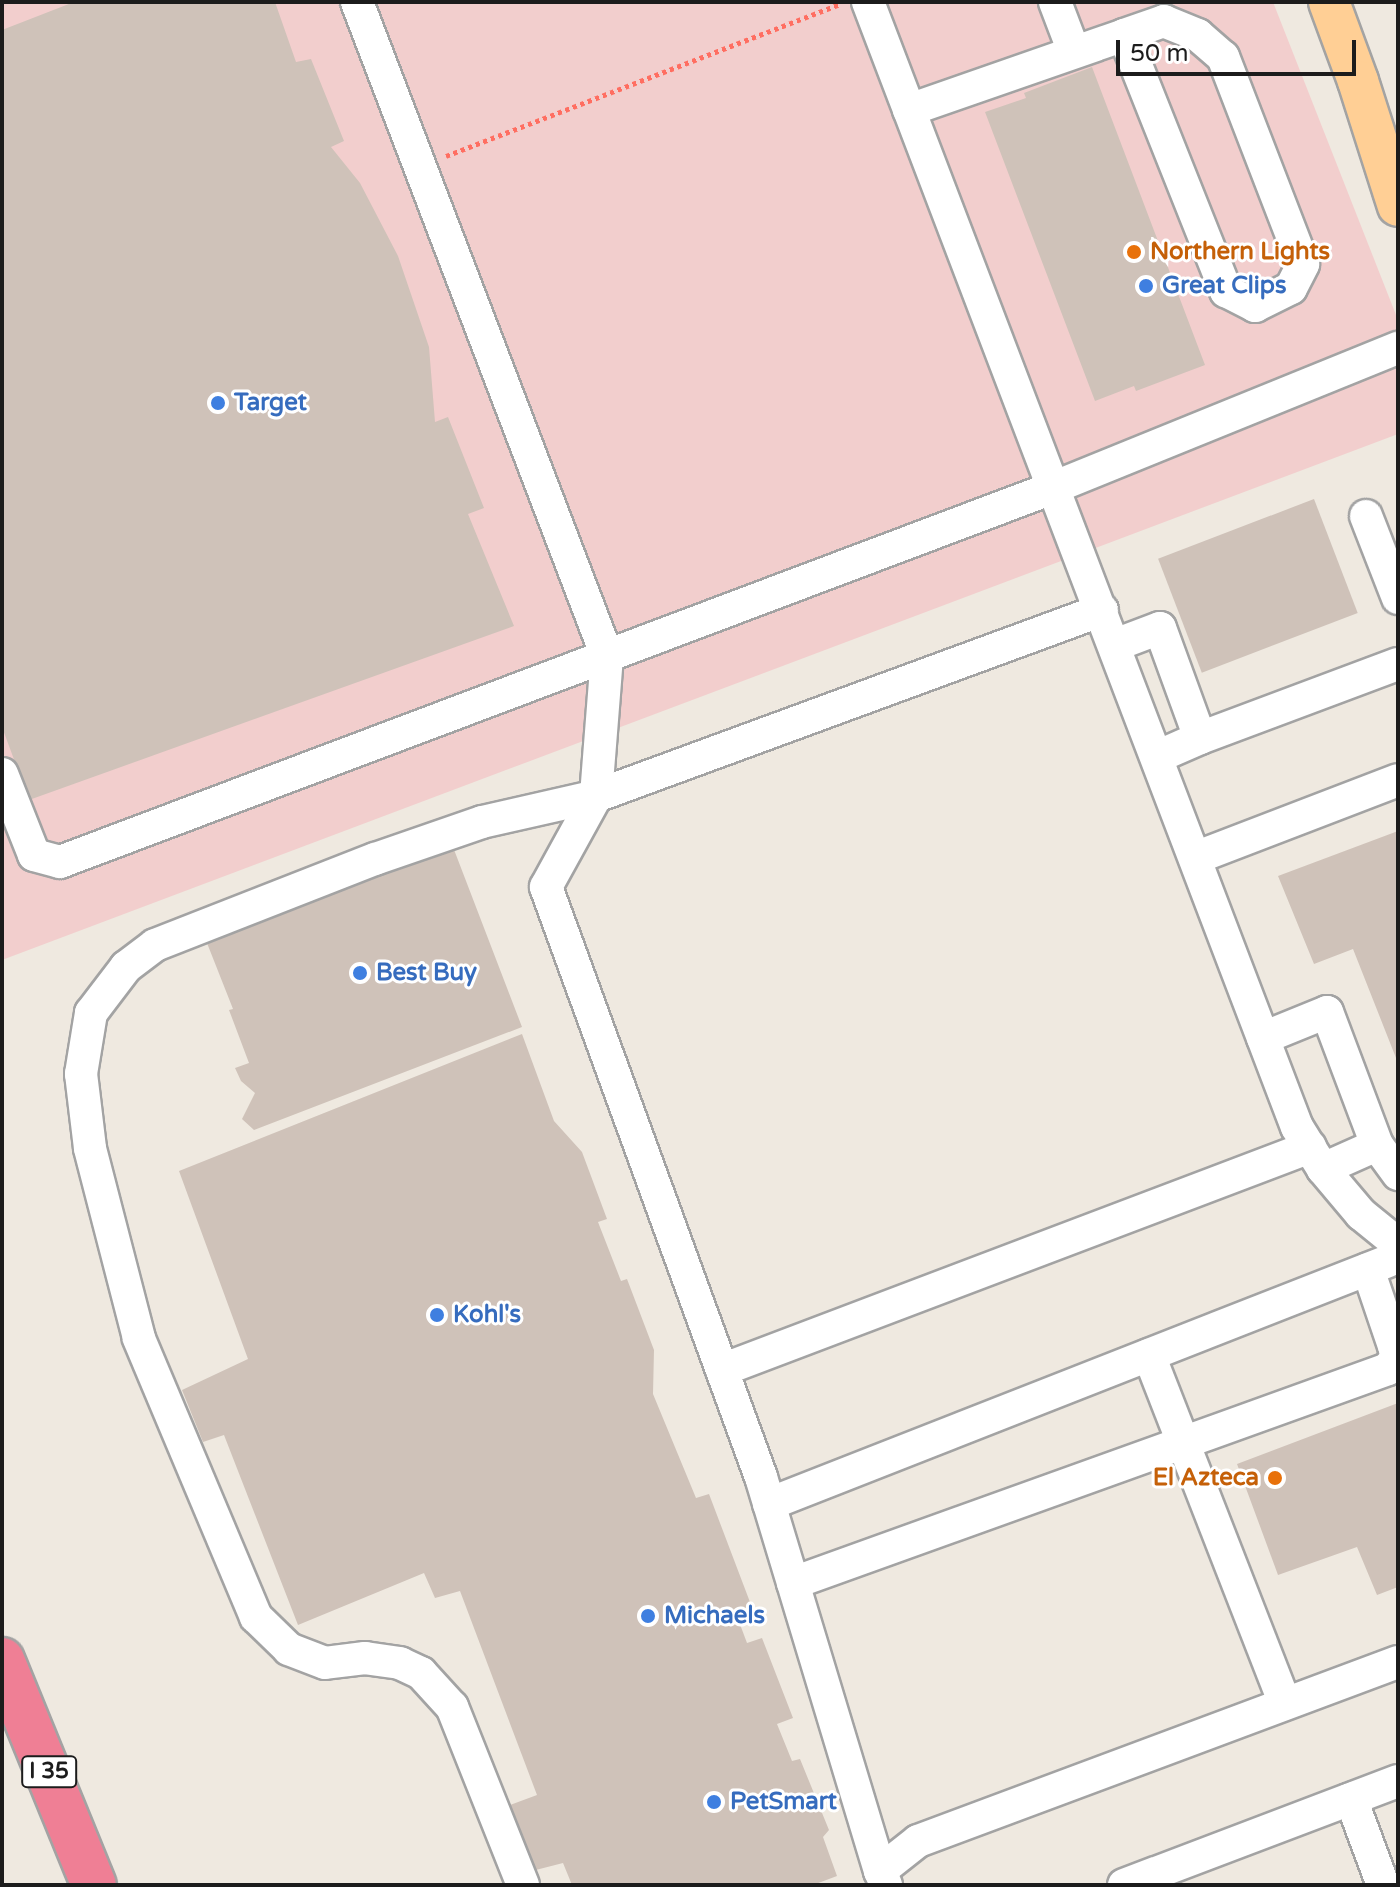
<!DOCTYPE html>
<html>
<head>
<meta charset="utf-8">
<style>
	body { margin:0 }
	#map { position:relative; width:1400px; height:1887px; overflow:hidden; background:#efe9e0; font-family:"Varela Round",sans-serif }
	div>[style] { position:absolute }
	.commercial>* { inset:0; background:#f2cecd }
	.building>* { inset:0; background:#cfc2b9; transform-origin:0 0 }
	.path>* { height:5px; margin-top:-2.5px; transform-origin:0; background:repeating-linear-gradient(90deg,#ff6e61 0 4px,transparent 0 8px) }
	.roads { filter:drop-shadow(2px 0 #a3a3a3) drop-shadow(-2px 0 #a3a3a3) drop-shadow(0 2px #a3a3a3) drop-shadow(0 -2px #a3a3a3) }
	.minor>* { height:32px; margin:-16px; padding:0 16px; transform-origin:16px; border-radius:16px; background:#fff }
	.major>* { height:40px; margin:-20px; padding:0 20px; transform-origin:20px; border-radius:20px; background:#ffcf95 }
	.highway>* { height:44px; margin:-22px; padding:0 22px; transform-origin:22px; border-radius:22px; background:#ef7f95 }
	.dots>* { width:22px; height:22px; translate:-50% -50%; box-sizing:border-box; border:4px solid #fff; border-radius:50% }
	span { translate:-50% -50%; white-space:nowrap; text-align:center; line-height:1.15; -webkit-text-stroke:6px #fff; paint-order:stroke }
	.shield-label span { padding:2px 6px; background:#fff; border:2px solid; border-radius:6px; -webkit-text-stroke-width:0 }
	.shield-label { font-size:22px; color:#1c1c1c; font-weight:700 }
	.food-label { font-size:24px; color:#c56008; font-weight:700 }
	.left { translate:0 -50%; text-align:left }
	.right { translate:-100% -50%; text-align:right }
	.shop-label { font-size:24px; color:#366cbe; font-weight:700 }
	.frame { position:absolute; inset:0; border:4px solid #1c1c1c; pointer-events:none }
	.scale { position:absolute; left:1116px; top:40px; width:240px; height:36px; box-sizing:border-box; border:4px solid #1c1c1c; border-top:0; padding-left:10px; font-size:24px; line-height:28px; white-space:nowrap; color:#1c1c1c; -webkit-text-stroke:6px #fff; paint-order:stroke }
</style>
</head>
<body>
<div id="map">
	<div class="commercial">
		<div style="clip-path:polygon(2px 2px,1273px 2px,1398px 320px,1398px 434px,2px 960px)"></div>
	</div>
	<div class="building">
		<div style="clip-path:polygon(74px 2px,275px 2px,296px 62px,311px 59px,344px 141px,331px 147px,360px 183px,398px 256px,429px 347px,435px 422px,448px 417px,484px 508px,468px 514px,514px 626px,29px 800px,2px 727px,2px 30px)"></div>
		<div style="clip-path:polygon(1092px 67px,1205px 365px,1136px 391px,1134px 386px,1095px 401px,985px 112px,1026px 98px,1024px 93px)"></div>
		<div style="left:1314px;top:499px;width:122px;height:167px;rotate:69deg"></div>
		<div style="clip-path:polygon(1398px 831px,1398px 1063px,1353px 949px,1314px 964px,1278px 876px)"></div>
		<div style="clip-path:polygon(453px 847px,522px 1027px,254px 1130px,242px 1119px,255px 1093px,241px 1081px,235px 1068px,249px 1063px,229px 1010px,233px 1009px,205px 938px)"></div>
		<div style="clip-path:polygon(522px 1034px,554px 1121px,582px 1152px,607px 1219px,598px 1222px,621px 1281px,627px 1279px,654px 1350px,653px 1394px,696px 1498px,709px 1494px,753px 1610px,738px 1619px,747px 1643px,762px 1638px,793px 1718px,777px 1724px,792px 1761px,800px 1759px,829px 1830px,823px 1837px,837px 1876px,813px 1885px,572px 1885px,563px 1863px,524px 1873px,499px 1809px,537px 1795px,460px 1591px,435px 1598px,424px 1573px,298px 1625px,224px 1435px,203px 1442px,182px 1390px,248px 1359px,179px 1171px)"></div>
		<div style="clip-path:polygon(1398px 1403px,1398px 1587px,1377px 1595px,1357px 1547px,1278px 1575px,1237px 1464px)"></div>
	</div>
	<div class="path">
		<div style="left:446px;top:156px;width:422px;rotate:-21.1deg"></div>
	</div>
	<div class="roads">
		<div class="minor">
			<div style="left:357px;top:2px;width:700px;rotate:69.08deg"></div>
			<div style="left:607px;top:656px;width:140px;rotate:94.5deg"></div>
			<div style="left:596px;top:796px;width:104px;rotate:118.8deg"></div>
			<div style="left:546px;top:887px;width:628px;rotate:69.98deg"></div>
			<div style="left:761px;top:1477px;width:412px;rotate:73.2deg"></div>
			<div style="left:868px;top:2px;width:1204px;rotate:69.13deg"></div>
			<div style="left:1297px;top:1127px;width:49px;rotate:58.2deg"></div>
			<div style="left:1323px;top:1169px;width:59px;rotate:49.8deg"></div>
			<div style="left:1361px;top:1214px;width:48px;rotate:39deg"></div>
			<div style="left:1055px;top:2px;width:53px;rotate:69.2deg"></div>
			<div style="left:909px;top:110px;width:228px;rotate:-19.2deg"></div>
			<div style="left:1124px;top:35px;width:276px;rotate:68.3deg"></div>
			<div style="left:1226px;top:291px;width:33px;rotate:27deg"></div>
			<div style="left:1255px;top:306px;width:40px;rotate:-26.6deg"></div>
			<div style="left:1291px;top:288px;width:27px;rotate:-63deg"></div>
			<div style="left:1303px;top:264px;width:222px;rotate:-111.1deg"></div>
			<div style="left:1223px;top:57px;width:33px;rotate:-139deg"></div>
			<div style="left:1198px;top:35px;width:37px;rotate:-158deg"></div>
			<div style="left:1164px;top:21px;width:42px;rotate:160.7deg"></div>
			<div style="left:1366px;top:516px;width:88px;rotate:68.7deg"></div>
			<div style="left:1115px;top:645px;width:48px;rotate:-20.7deg"></div>
			<div style="left:1160px;top:628px;width:117px;rotate:70deg"></div>
			<div style="left:1200px;top:738px;width:47px;rotate:156.2deg"></div>
			<div style="left:1200px;top:738px;width:211px;rotate:-20.5deg"></div>
			<div style="left:2px;top:774px;width:87px;rotate:68.4deg"></div>
			<div style="left:34px;top:855px;width:27px;rotate:15deg"></div>
			<div style="left:60px;top:862px;width:1063px;rotate:-20.65deg"></div>
			<div style="left:1055px;top:487px;width:370px;rotate:-22.1deg"></div>
			<div style="left:1195px;top:858px;width:217px;rotate:-21deg"></div>
			<div style="left:1263px;top:1038px;width:69px;rotate:-22.1deg"></div>
			<div style="left:1327px;top:1012px;width:142px;rotate:69.4deg"></div>
			<div style="left:1323px;top:1169px;width:59px;rotate:-24deg"></div>
			<div style="left:1377px;top:1145px;width:36px;rotate:54deg"></div>
			<div style="left:1149px;top:1355px;width:374px;rotate:68.7deg"></div>
			<div style="left:722px;top:1370px;width:629px;rotate:-20.77deg"></div>
			<div style="left:769px;top:1504px;width:665px;rotate:-21.43deg"></div>
			<div style="left:793px;top:1583px;width:632px;rotate:-19.78deg"></div>
			<div style="left:1388px;top:1369px;width:15px;rotate:-53deg"></div>
			<div style="left:1397px;top:1357px;width:11px;rotate:-105deg"></div>
			<div style="left:1394px;top:1346px;width:81px;rotate:-108.7deg"></div>
			<div style="left:1351px;top:1799px;width:92px;rotate:69.6deg"></div>
			<div style="left:523px;top:1885px;width:192px;rotate:-111.7deg"></div>
			<div style="left:452px;top:1707px;width:46px;rotate:-132.4deg"></div>
			<div style="left:421px;top:1673px;width:23px;rotate:-155deg"></div>
			<div style="left:400px;top:1663px;width:35px;rotate:-172deg"></div>
			<div style="left:365px;top:1658px;width:40px;rotate:172.9deg"></div>
			<div style="left:325px;top:1663px;width:39px;rotate:-159deg"></div>
			<div style="left:289px;top:1649px;width:46px;rotate:-135.9deg"></div>
			<div style="left:256px;top:1617px;width:303px;rotate:-112.8deg"></div>
			<div style="left:139px;top:1338px;width:196px;rotate:-104.5deg"></div>
			<div style="left:90px;top:1148px;width:75px;rotate:-96.9deg"></div>
			<div style="left:81px;top:1074px;width:62px;rotate:-80.7deg"></div>
			<div style="left:91px;top:1013px;width:58px;rotate:-52.7deg"></div>
			<div style="left:126px;top:967px;width:36px;rotate:-37deg"></div>
			<div style="left:155px;top:945px;width:236px;rotate:-21.4deg"></div>
			<div style="left:375px;top:859px;width:113px;rotate:-19.1deg"></div>
			<div style="left:482px;top:822px;width:117px;rotate:-12.8deg"></div>
			<div style="left:596px;top:796px;width:539px;rotate:-20.18deg"></div>
			<div style="left:886px;top:1885px;width:15px;rotate:-113deg"></div>
			<div style="left:880px;top:1871px;width:48px;rotate:-38.3deg"></div>
			<div style="left:918px;top:1841px;width:512px;rotate:-20.45deg"></div>
			<div style="left:1124px;top:1885px;width:293px;rotate:-20.8deg"></div>
		</div>
		<div class="major">
			<div style="left:1329px;top:2px;width:84px;rotate:69.8deg"></div>
			<div style="left:1358px;top:81px;width:131px;rotate:72.3deg"></div>
		</div>
		<div class="highway">
			<div style="left:2px;top:1660px;width:243px;rotate:67.8deg"></div>
		</div>
	</div>
	<div class="dots">
		<div style="left:1134px;top:252px;background:#e8710a"></div>
		<div style="left:1146px;top:286px;background:#3f7fe0"></div>
		<div style="left:218px;top:403px;background:#3f7fe0"></div>
		<div style="left:360px;top:973px;background:#3f7fe0"></div>
		<div style="left:437px;top:1315px;background:#3f7fe0"></div>
		<div style="left:1275px;top:1478px;background:#e8710a"></div>
		<div style="left:648px;top:1616px;background:#3f7fe0"></div>
		<div style="left:714px;top:1802px;background:#3f7fe0"></div>
	</div>
	<div class="shield-label">
		<span style="left:49px;top:1772px">I 35</span>
	</div>
	<div class="food-label">
		<span class="left" style="left:1150px;top:252px">Northern Lights</span>
		<span class="right" style="left:1259px;top:1478px">El Azteca</span>
	</div>
	<div class="shop-label">
		<span class="left" style="left:1162px;top:286px">Great Clips</span>
		<span class="left" style="left:234px;top:403px">Target</span>
		<span class="left" style="left:376px;top:973px">Best Buy</span>
		<span class="left" style="left:453px;top:1315px">Kohl's</span>
		<span class="left" style="left:664px;top:1616px">Michaels</span>
		<span class="left" style="left:730px;top:1802px">PetSmart</span>
	</div>
	<div class="frame"></div>
	<div class="scale">50 m</div>
</div>
</body>
</html>
